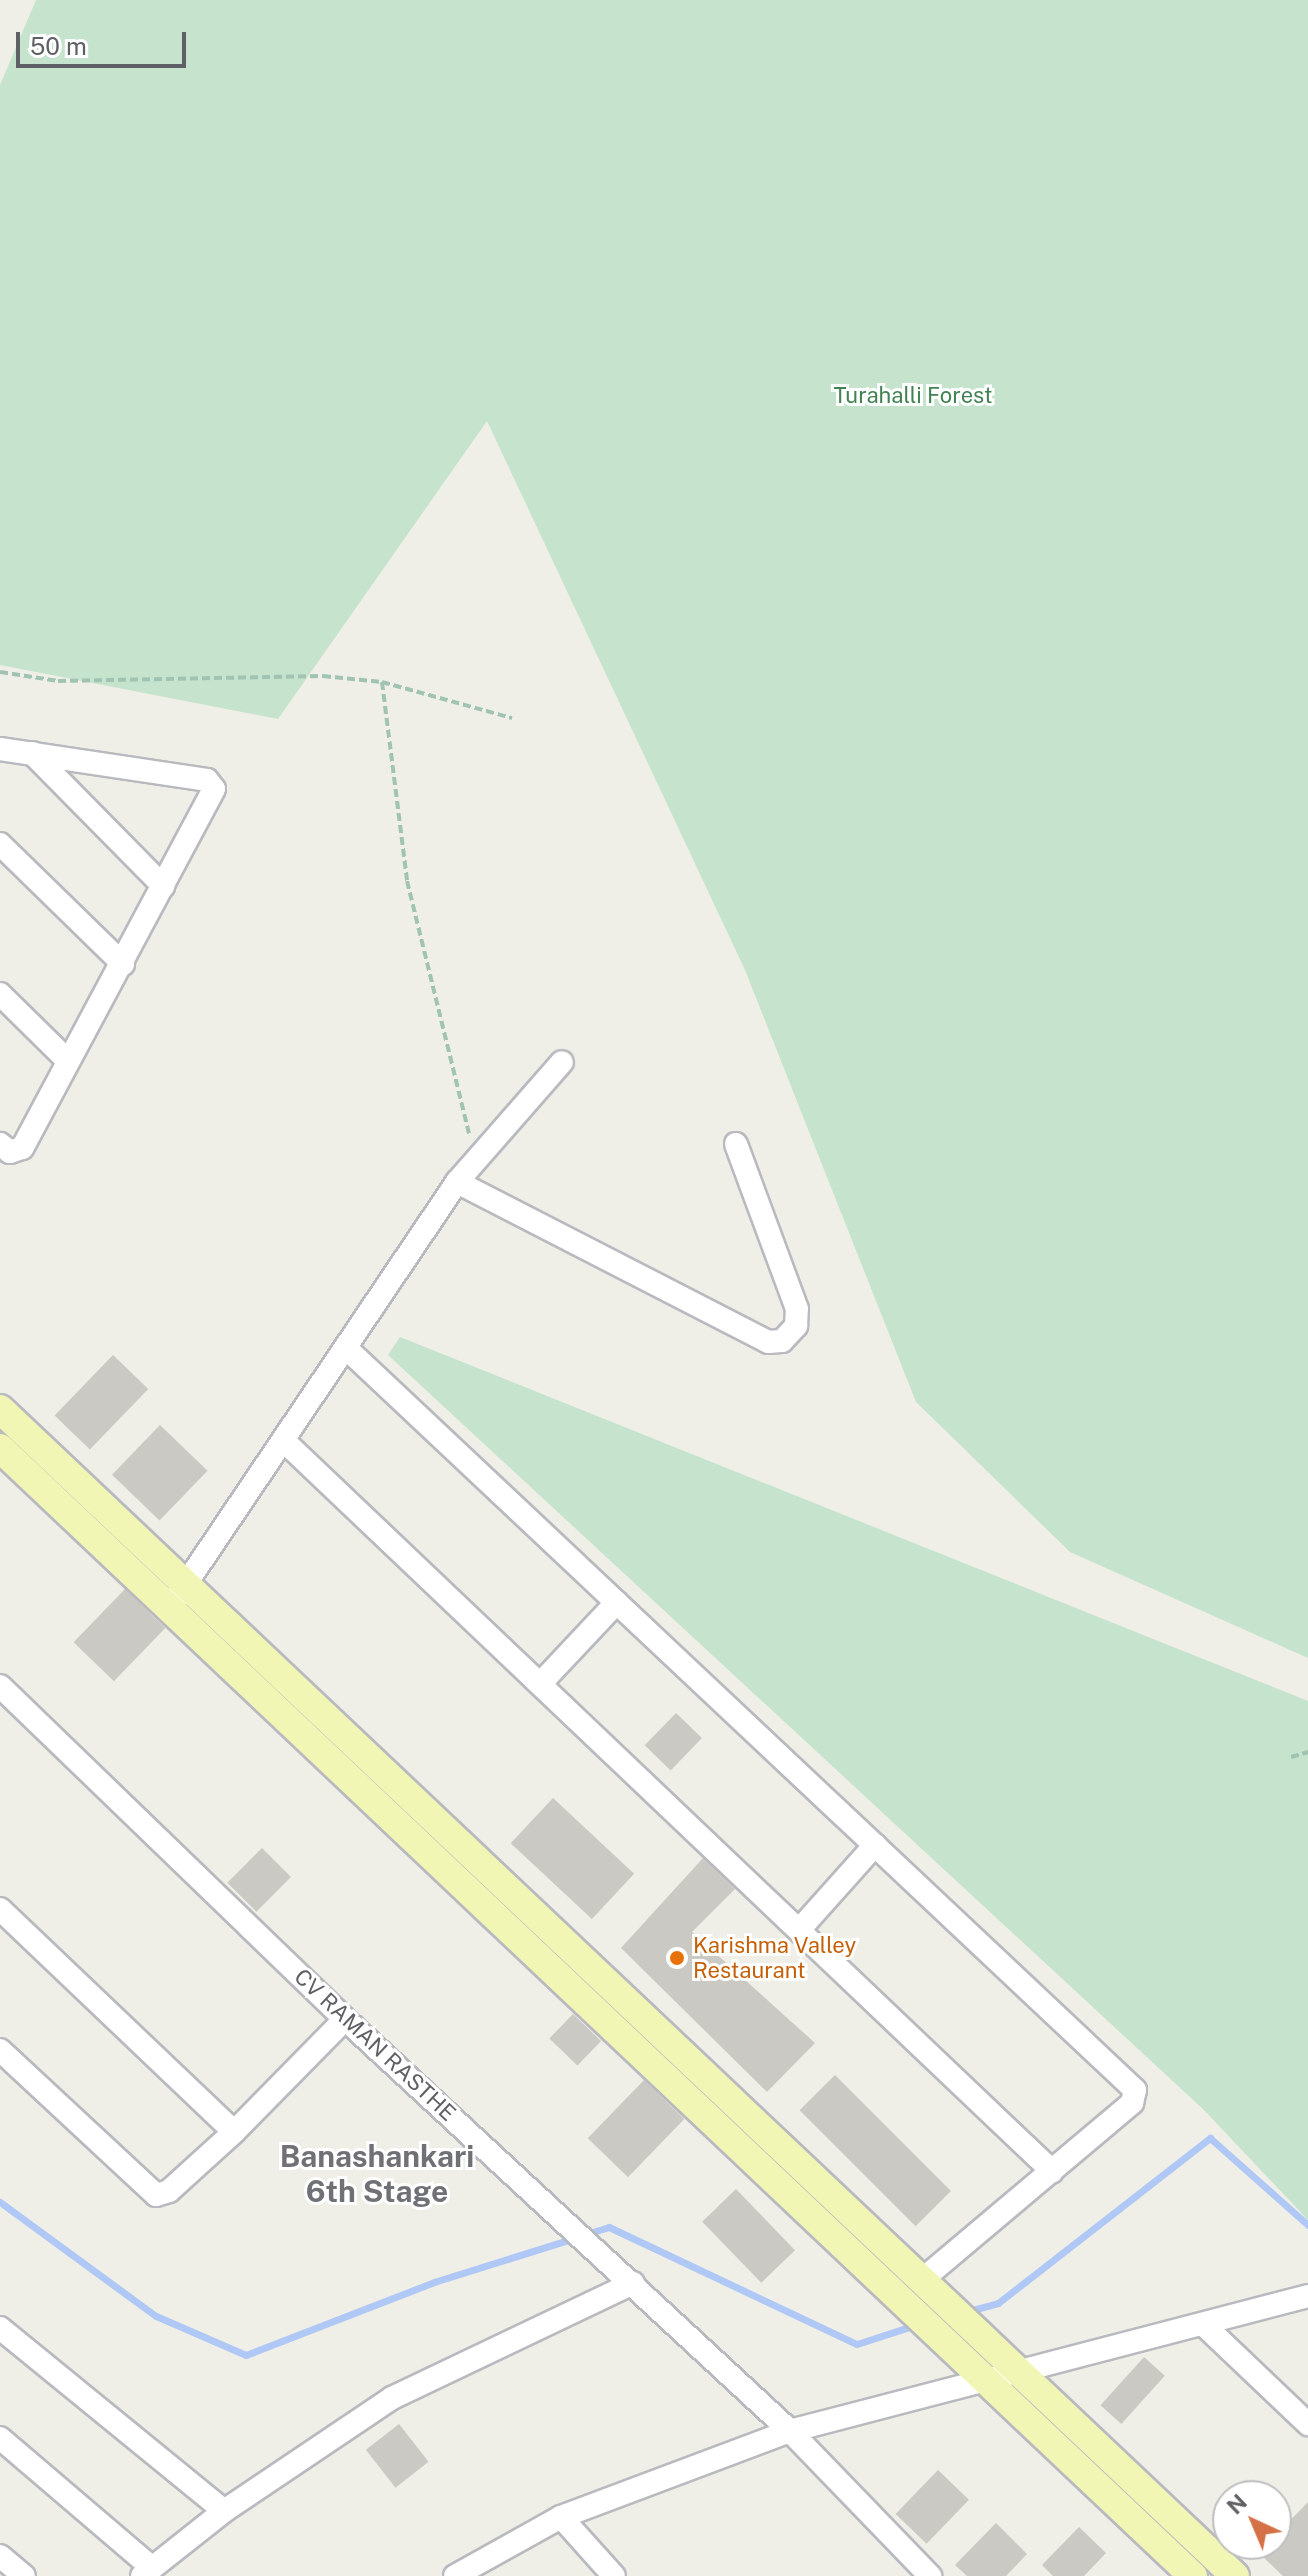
<!DOCTYPE html>
<html>
<head>
<meta charset="utf-8">
<style>
	body { margin:0 }
	#map { position:relative; width:1308px; height:2576px; overflow:hidden; background:#efefe7; font-family:"Public Sans",sans-serif }
	div>[style] { position:absolute }
	.green>* { inset:0; background:#c6e3cd }
	.stream>* { height:7px; margin:-3.5px; padding:0 3.5px; transform-origin:3.5px; border-radius:3.5px; background:#b0c8f5 }
	.building>* { inset:0; background:#cac9c3; transform-origin:0 0 }
	.path>* { height:4px; margin-top:-2px; transform-origin:0; background:repeating-linear-gradient(90deg,#a0c3b2 0 8px,transparent 0 12px) }
	.roads { filter:drop-shadow(2px 0 #b9babf) drop-shadow(-2px 0 #b9babf) drop-shadow(0 2px #b9babf) drop-shadow(0 -2px #b9babf) }
	.minor>* { height:22px; margin:-11px; padding:0 11px; transform-origin:11px; border-radius:11px; background:#fff }
	.major>* { height:28px; margin:-14px; padding:0 14px; transform-origin:14px; border-radius:14px; background:#f2f6b5 }
	.dots>* { width:22px; height:22px; translate:-50% -50%; box-sizing:border-box; border:4px solid #fff; border-radius:50% }
	span { translate:-50% -50%; white-space:nowrap; text-align:center; line-height:1.15; -webkit-text-stroke:6px #fff; paint-order:stroke }
	.park-label { font-size:22px; color:#408252 }
	.food-label { font-size:22px; color:#c56008 }
	.left { translate:0 -50%; text-align:left }
	.street-label { font-size:22px; color:#5e6065 }
	.district-label { font-size:30px; color:#6f7177; font-weight:700 }
	.north { position:absolute; left:1212px; top:2480px; width:80px; height:80px; box-sizing:border-box; background:#fff; border:2px solid #bfbfc1; border-radius:50%; rotate:316deg; font-size:22px; font-weight:700; line-height:32px; text-align:center; color:#5e6065 }
	.north::after { content:''; display:block; margin:auto; width:28px; height:36px; background:#d57146; clip-path:polygon(50% 0,100% 100%,50% 72%,0 100%) }
	.scale { position:absolute; left:16px; top:32px; width:170px; height:36px; box-sizing:border-box; border:4px solid #5e6065; border-top:0; padding-left:10px; font-size:24px; line-height:28px; white-space:nowrap; color:#5e6065; -webkit-text-stroke:6px #fff; paint-order:stroke }
</style>
</head>
<body>
<div id="map">
	<div class="green">
		<div style="clip-path:polygon(36px 0,1308px 0,1308px 1658px,1070px 1552px,916px 1402px,745px 970px,487px 421px,278px 719px,0 665px,0 85px)"></div>
		<div style="clip-path:polygon(400px 1337px,1308px 1701px,1308px 2220px,1204px 2110px,388px 1355px)"></div>
	</div>
	<div class="stream">
		<div style="left:0;top:2202px;width:193px;rotate:36.2deg"></div>
		<div style="left:156px;top:2316px;width:98px;rotate:23.4deg"></div>
		<div style="left:246px;top:2355px;width:202px;rotate:-21.2deg"></div>
		<div style="left:434px;top:2282px;width:147px;rotate:-17.4deg"></div>
		<div style="left:586px;top:2234px;width:24px;rotate:-17deg"></div>
		<div style="left:609px;top:2227px;width:274px;rotate:25.3deg"></div>
		<div style="left:857px;top:2344px;width:61px;rotate:-18.1deg"></div>
		<div style="left:965px;top:2312px;width:34px;rotate:-15deg"></div>
		<div style="left:998px;top:2303px;width:269px;rotate:-37.9deg"></div>
		<div style="left:1210px;top:2138px;width:131px;rotate:41.6deg"></div>
	</div>
	<div class="building">
		<div style="left:113px;top:1355px;width:49px;height:84px;rotate:44deg"></div>
		<div style="left:160px;top:1425px;width:66px;height:69px;rotate:44deg"></div>
		<div style="left:125px;top:1589px;width:56px;height:74px;rotate:44deg"></div>
		<div style="left:676px;top:1713px;width:36px;height:45px;rotate:44deg"></div>
		<div style="left:553px;top:1798px;width:111px;height:62px;rotate:43deg"></div>
		<div style="left:262px;top:1848px;width:41px;height:49px;rotate:45deg"></div>
		<div style="clip-path:polygon(703px 1858px,735px 1889px,692px 1932px,815px 2043px,767px 2092px,621px 1948px)"></div>
		<div style="left:573px;top:2014px;width:39px;height:34px;rotate:44deg"></div>
		<div style="left:835px;top:2075px;width:164px;height:50px;rotate:45deg"></div>
		<div style="left:644px;top:2080px;width:56px;height:81px;rotate:44deg"></div>
		<div style="left:736px;top:2189px;width:85px;height:47px;rotate:46deg"></div>
		<div style="left:1144px;top:2357px;width:28px;height:65px;rotate:42deg"></div>
		<div style="left:399px;top:2424px;width:48px;height:42px;rotate:52deg"></div>
		<div style="left:938px;top:2470px;width:43px;height:61px;rotate:44deg"></div>
		<div style="clip-path:polygon(1308px 2502px,1308px 2576px,1283px 2576px,1259px 2553px,1267px 2544px,1276px 2544px,1276px 2535px)"></div>
		<div style="clip-path:polygon(996px 2523px,1027px 2554px,1006px 2576px,967px 2576px,955px 2565px)"></div>
		<div style="clip-path:polygon(1079px 2527px,1106px 2553px,1084px 2576px,1053px 2576px,1042px 2565px)"></div>
	</div>
	<div class="path">
		<div style="left:0;top:672px;width:59px;rotate:8.8deg"></div>
		<div style="left:58px;top:681px;width:265px;rotate:-1.1deg"></div>
		<div style="left:323px;top:676px;width:59px;rotate:5.8deg"></div>
		<div style="left:382px;top:682px;width:135px;rotate:15.5deg"></div>
		<div style="left:382px;top:682px;width:201px;rotate:82.8deg"></div>
		<div style="left:407px;top:881px;width:260px;rotate:76.2deg"></div>
		<div style="left:1291px;top:1757px;width:18px;rotate:-16deg"></div>
	</div>
	<div class="roads">
		<div class="minor">
			<div style="left:0;top:749px;width:209px;rotate:8.5deg"></div>
			<div style="left:207px;top:780px;width:11px;rotate:52deg"></div>
			<div style="left:214px;top:789px;width:407px;rotate:118.1deg"></div>
			<div style="left:22px;top:1148px;width:13px;rotate:162deg"></div>
			<div style="left:10px;top:1152px;width:13px;rotate:-141deg"></div>
			<div style="left:32px;top:753px;width:187px;rotate:45.4deg"></div>
			<div style="left:0;top:844px;width:172px;rotate:44.3deg"></div>
			<div style="left:0;top:994px;width:95px;rotate:44.6deg"></div>
			<div style="left:457px;top:1182px;width:350px;rotate:27.2deg"></div>
			<div style="left:768px;top:1342px;width:14px;rotate:-4deg"></div>
			<div style="left:782px;top:1341px;width:21px;rotate:-47deg"></div>
			<div style="left:796px;top:1326px;width:17px;rotate:-87deg"></div>
			<div style="left:797px;top:1309px;width:176px;rotate:-110.3deg"></div>
			<div style="left:346px;top:1348px;width:1083px;rotate:43.24deg"></div>
			<div style="left:1135px;top:2090px;width:13px;rotate:103deg"></div>
			<div style="left:1132px;top:2103px;width:273px;rotate:139.9deg"></div>
			<div style="left:284px;top:1441px;width:1060px;rotate:43.55deg"></div>
			<div style="left:177px;top:1597px;width:501px;rotate:-55.99deg"></div>
			<div style="left:457px;top:1182px;width:159px;rotate:-48.8deg"></div>
			<div style="left:540px;top:1684px;width:112px;rotate:-46.8deg"></div>
			<div style="left:0;top:1686px;width:479px;rotate:44deg"></div>
			<div style="left:345px;top:2019px;width:606px;rotate:42.79deg"></div>
			<div style="left:790px;top:2431px;width:202px;rotate:46deg"></div>
			<div style="left:0;top:1909px;width:323px;rotate:43.6deg"></div>
			<div style="left:799px;top:1930px;width:114px;rotate:-48.2deg"></div>
			<div style="left:0;top:2050px;width:213px;rotate:42.9deg"></div>
			<div style="left:156px;top:2195px;width:14px;rotate:-17deg"></div>
			<div style="left:169px;top:2191px;width:88px;rotate:-42.2deg"></div>
			<div style="left:234px;top:2132px;width:158px;rotate:-45.5deg"></div>
			<div style="left:1204px;top:2325px;width:144px;rotate:43.6deg"></div>
			<div style="left:0;top:2328px;width:289px;rotate:39.2deg"></div>
			<div style="left:0;top:2438px;width:200px;rotate:40.5deg"></div>
			<div style="left:561px;top:2517px;width:79px;rotate:48.1deg"></div>
			<div style="left:0;top:2556px;width:31px;rotate:40deg"></div>
			<div style="left:142px;top:2576px;width:105px;rotate:-38.4deg"></div>
			<div style="left:224px;top:2511px;width:202px;rotate:-33.9deg"></div>
			<div style="left:392px;top:2398px;width:267px;rotate:-25.5deg"></div>
			<div style="left:455px;top:2576px;width:121px;rotate:-29.1deg"></div>
			<div style="left:561px;top:2517px;width:245px;rotate:-20.6deg"></div>
			<div style="left:790px;top:2431px;width:535px;rotate:-14.61deg"></div>
		</div>
		<div class="major">
			<div style="left:0;top:1409px;width:1699px;rotate:43.38deg"></div>
			<div style="left:0;top:1448px;width:1642px;rotate:43.4deg"></div>
		</div>
	</div>
	<div class="dots">
		<div style="left:677px;top:1958px;background:#e8710a"></div>
	</div>
	<div class="park-label">
		<span style="left:913px;top:396px">Turahalli Forest</span>
	</div>
	<div class="food-label">
		<span class="left" style="left:693px;top:1958px">Karishma Valley<br>Restaurant</span>
	</div>
	<div class="street-label">
		<span style="left:375px;top:2045px;rotate:43deg">CV RAMAN RASTHE</span>
	</div>
	<div class="district-label">
		<span style="left:377px;top:2173px">Banashankari<br>6th Stage</span>
	</div>
	<div class="north">N</div>
	<div class="scale">50 m</div>
</div>
</body>
</html>
